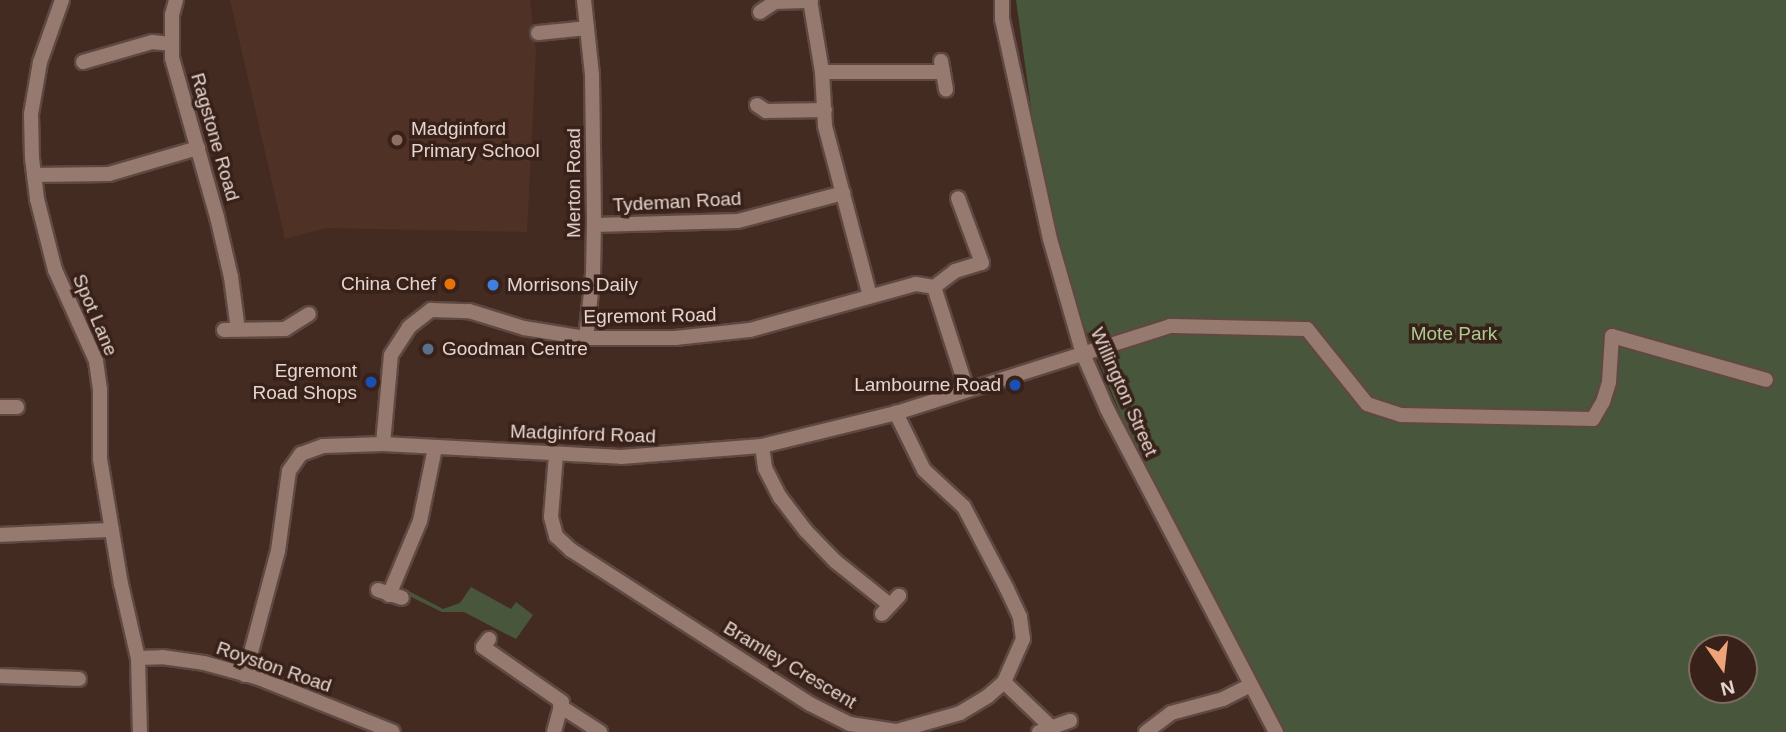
<!DOCTYPE html>
<html>
<head>
<meta charset="utf-8">
<style>
	body { margin:0 }
	#map { position:relative; width:1786px; height:732px; overflow:hidden; background:#432b22; font-family:Arial,sans-serif }
	div>[style] { position:absolute }
	.built>* { inset:0; background:#503126 }
	.green>* { inset:0; background:#48573c }
	.roads { filter:drop-shadow(2px 0 #5e4942) drop-shadow(-2px 0 #5e4942) drop-shadow(0 2px #5e4942) drop-shadow(0 -2px #5e4942) }
	.minor>* { height:14px; margin:-7px; padding:0 7px; transform-origin:7px; border-radius:7px; background:#96796f }
	.dots>* { width:19px; height:19px; translate:-50% -50%; box-sizing:border-box; border:4px solid #382118; border-radius:50% }
	span { translate:-50% -50%; white-space:nowrap; text-align:center; line-height:1.15; -webkit-text-stroke:7px #382118; paint-order:stroke }
	.poi-label { font-size:19px; color:#e5d4cf }
	.left { translate:0 -50%; text-align:left }
	.right { translate:-100% -50%; text-align:right }
	.street-label { font-size:19px; color:#e5d4cf }
	.park-label { font-size:19px; color:#abcb93 }
	.north { position:absolute; left:1688px; top:634px; width:70px; height:70px; box-sizing:border-box; background:#382118; border:2px solid #7d6961; border-radius:50%; rotate:166deg; font-size:19px; font-weight:700; line-height:28px; text-align:center; color:#e5d4cf }
	.north::after { content:''; display:block; margin:auto; width:24px; height:32px; background:#efa378; clip-path:polygon(50% 0,100% 100%,50% 72%,0 100%) }
</style>
</head>
<body>
<div id="map">
	<div class="built">
		<div style="clip-path:polygon(230px 0,530px 0,536px 52px,527px 232px,326px 228px,285px 239px)"></div>
	</div>
	<div class="green">
		<div style="clip-path:polygon(evenodd,1016px 0,1786px 0,1786px 732px,1281px 732px,1123px 420px,1085px 328px,1053px 224px,1034px 129px,1016px 0,1702px 648px,1744px 648px,1744px 690px,1702px 690px,1702px 648px)"></div>
		<div style="clip-path:polygon(401px 587px,443px 609px,460px 603px,471px 587px,511px 609px,516px 602px,533px 615px,516px 639px,464px 612px,442px 612px,399px 591px)"></div>
	</div>
	<div class="roads">
		<div class="minor">
			<div style="left:62px;top:0;width:66px;rotate:109.5deg"></div>
			<div style="left:40px;top:62px;width:53px;rotate:99.8deg"></div>
			<div style="left:31px;top:114px;width:44px;rotate:88.7deg"></div>
			<div style="left:32px;top:158px;width:41px;rotate:83deg"></div>
			<div style="left:37px;top:199px;width:73px;rotate:75.8deg"></div>
			<div style="left:55px;top:270px;width:100px;rotate:65.7deg"></div>
			<div style="left:96px;top:361px;width:28px;rotate:82deg"></div>
			<div style="left:100px;top:389px;width:70px;rotate:90deg"></div>
			<div style="left:100px;top:459px;width:127px;rotate:80.5deg"></div>
			<div style="left:121px;top:584px;width:76px;rotate:77.1deg"></div>
			<div style="left:138px;top:658px;width:74px;rotate:88.5deg"></div>
			<div style="left:176px;top:0;width:16px;rotate:105deg"></div>
			<div style="left:172px;top:15px;width:43px;rotate:90deg"></div>
			<div style="left:172px;top:58px;width:165px;rotate:74.2deg"></div>
			<div style="left:217px;top:217px;width:62px;rotate:76.9deg"></div>
			<div style="left:231px;top:277px;width:53px;rotate:82.5deg"></div>
			<div style="left:584px;top:0;width:75px;rotate:83.9deg"></div>
			<div style="left:592px;top:75px;width:150px;rotate:89.2deg"></div>
			<div style="left:594px;top:225px;width:49px;rotate:91.2deg"></div>
			<div style="left:593px;top:274px;width:64px;rotate:96.2deg"></div>
			<div style="left:810px;top:0;width:73px;rotate:80.5deg"></div>
			<div style="left:822px;top:72px;width:54px;rotate:86.8deg"></div>
			<div style="left:825px;top:126px;width:176px;rotate:75.2deg"></div>
			<div style="left:1002px;top:0;width:19px;rotate:90deg"></div>
			<div style="left:1002px;top:19px;width:225px;rotate:77.7deg"></div>
			<div style="left:1050px;top:239px;width:120px;rotate:74deg"></div>
			<div style="left:1083px;top:354px;width:60px;rotate:66.4deg"></div>
			<div style="left:1107px;top:409px;width:365px;rotate:62.4deg"></div>
			<div style="left:760px;top:12px;width:18px;rotate:-34deg"></div>
			<div style="left:775px;top:2px;width:36px;rotate:-2deg"></div>
			<div style="left:538px;top:33px;width:49px;rotate:-5.8deg"></div>
			<div style="left:941px;top:61px;width:29px;rotate:80deg"></div>
			<div style="left:83px;top:62px;width:72px;rotate:-16.2deg"></div>
			<div style="left:152px;top:42px;width:20px;rotate:6deg"></div>
			<div style="left:822px;top:72px;width:119px"></div>
			<div style="left:757px;top:105px;width:11px;rotate:34deg"></div>
			<div style="left:766px;top:111px;width:59px;rotate:-1deg"></div>
			<div style="left:34px;top:175px;width:75px;rotate:-0.8deg"></div>
			<div style="left:109px;top:174px;width:93px;rotate:-16.3deg"></div>
			<div style="left:594px;top:225px;width:144px;rotate:-1.6deg"></div>
			<div style="left:738px;top:221px;width:109px;rotate:-14.9deg"></div>
			<div style="left:934px;top:287px;width:26px;rotate:-37deg"></div>
			<div style="left:955px;top:271px;width:28px;rotate:-17deg"></div>
			<div style="left:982px;top:263px;width:69px;rotate:-110.3deg"></div>
			<div style="left:934px;top:287px;width:108px;rotate:72.2deg"></div>
			<div style="left:224px;top:330px;width:61px;rotate:-0.9deg"></div>
			<div style="left:285px;top:329px;width:28px;rotate:-32deg"></div>
			<div style="left:0;top:407px;width:17px"></div>
			<div style="left:383px;top:444px;width:89px;rotate:-84.9deg"></div>
			<div style="left:391px;top:355px;width:33px;rotate:-57deg"></div>
			<div style="left:409px;top:327px;width:28px;rotate:-38deg"></div>
			<div style="left:431px;top:310px;width:38px;rotate:2deg"></div>
			<div style="left:469px;top:311px;width:58px;rotate:17.2deg"></div>
			<div style="left:524px;top:328px;width:63px;rotate:9.2deg"></div>
			<div style="left:586px;top:338px;width:89px"></div>
			<div style="left:675px;top:338px;width:75px;rotate:-6.1deg"></div>
			<div style="left:750px;top:330px;width:172px;rotate:-15.5deg"></div>
			<div style="left:916px;top:284px;width:18px;rotate:9deg"></div>
			<div style="left:762px;top:446px;width:22px;rotate:82deg"></div>
			<div style="left:765px;top:468px;width:33px;rotate:63deg"></div>
			<div style="left:780px;top:497px;width:43px;rotate:52.6deg"></div>
			<div style="left:806px;top:531px;width:42px;rotate:46deg"></div>
			<div style="left:835px;top:561px;width:70px;rotate:38.7deg"></div>
			<div style="left:556px;top:455px;width:62px;rotate:94.6deg"></div>
			<div style="left:551px;top:517px;width:20px;rotate:75deg"></div>
			<div style="left:556px;top:536px;width:21px;rotate:43deg"></div>
			<div style="left:571px;top:550px;width:284px;rotate:32.8deg"></div>
			<div style="left:810px;top:704px;width:45px;rotate:26.6deg"></div>
			<div style="left:850px;top:724px;width:48px;rotate:8.5deg"></div>
			<div style="left:897px;top:731px;width:66px;rotate:-15.9deg"></div>
			<div style="left:960px;top:713px;width:33px;rotate:-31deg"></div>
			<div style="left:988px;top:696px;width:21px;rotate:-41deg"></div>
			<div style="left:1004px;top:682px;width:47px;rotate:-66.2deg"></div>
			<div style="left:1023px;top:639px;width:22px;rotate:-98deg"></div>
			<div style="left:1020px;top:617px;width:31px;rotate:-115deg"></div>
			<div style="left:1007px;top:589px;width:93px;rotate:-117.7deg"></div>
			<div style="left:964px;top:507px;width:54px;rotate:-137.2deg"></div>
			<div style="left:924px;top:470px;width:64px;rotate:-116.2deg"></div>
			<div style="left:0;top:535px;width:112px;rotate:-2.6deg"></div>
			<div style="left:378px;top:590px;width:25px;rotate:18deg"></div>
			<div style="left:389px;top:595px;width:80px;rotate:-67.3deg"></div>
			<div style="left:420px;top:521px;width:75px;rotate:-78.4deg"></div>
			<div style="left:882px;top:614px;width:25px;rotate:-47deg"></div>
			<div style="left:489px;top:639px;width:10px;rotate:127deg"></div>
			<div style="left:483px;top:647px;width:96px;rotate:34.8deg"></div>
			<div style="left:562px;top:702px;width:31px;rotate:105deg"></div>
			<div style="left:138px;top:658px;width:24px;rotate:-2deg"></div>
			<div style="left:162px;top:657px;width:42px;rotate:8.1deg"></div>
			<div style="left:204px;top:663px;width:57px;rotate:15.3deg"></div>
			<div style="left:259px;top:678px;width:144px;rotate:21.9deg"></div>
			<div style="left:245px;top:675px;width:128px;rotate:-75.1deg"></div>
			<div style="left:278px;top:551px;width:81px;rotate:-82.2deg"></div>
			<div style="left:289px;top:471px;width:21px;rotate:-55deg"></div>
			<div style="left:301px;top:454px;width:23px;rotate:-20deg"></div>
			<div style="left:323px;top:446px;width:60px;rotate:-1.9deg"></div>
			<div style="left:383px;top:444px;width:238px;rotate:3.1deg"></div>
			<div style="left:621px;top:457px;width:141px;rotate:-4.5deg"></div>
			<div style="left:762px;top:446px;width:138px;rotate:-13.8deg"></div>
			<div style="left:896px;top:413px;width:287px;rotate:-17.6deg"></div>
			<div style="left:1170px;top:326px;width:137px;rotate:1.3deg"></div>
			<div style="left:1307px;top:329px;width:96px;rotate:51.3deg"></div>
			<div style="left:1367px;top:404px;width:36px;rotate:18deg"></div>
			<div style="left:1401px;top:415px;width:192px;rotate:1.2deg"></div>
			<div style="left:1593px;top:419px;width:20px;rotate:-60deg"></div>
			<div style="left:1603px;top:402px;width:21px;rotate:-73deg"></div>
			<div style="left:1609px;top:382px;width:46px;rotate:-86.3deg"></div>
			<div style="left:1612px;top:336px;width:160px;rotate:15.9deg"></div>
			<div style="left:0;top:676px;width:79px;rotate:2.2deg"></div>
			<div style="left:1004px;top:682px;width:65px;rotate:43.8deg"></div>
			<div style="left:560px;top:706px;width:48px;rotate:33deg"></div>
			<div style="left:1039px;top:732px;width:33px;rotate:-20deg"></div>
			<div style="left:1146px;top:732px;width:31px;rotate:-37deg"></div>
			<div style="left:1171px;top:713px;width:54px;rotate:-15.1deg"></div>
			<div style="left:1223px;top:699px;width:31px;rotate:-27deg"></div>
		</div>
	</div>
	<div class="dots">
		<div style="left:397px;top:140px;background:#8d6e63"></div>
		<div style="left:450px;top:284px;background:#e8710a"></div>
		<div style="left:493px;top:285px;background:#3f7fe0"></div>
		<div style="left:428px;top:349px;background:#5c6f8a"></div>
		<div style="left:371px;top:382px;background:#1a4fb4"></div>
		<div style="left:1015px;top:385px;background:#1a4fb4"></div>
	</div>
	<div class="poi-label">
		<span class="left" style="left:411px;top:140px">Madginford<br>Primary School</span>
		<span class="right" style="left:436px;top:284px">China Chef</span>
		<span class="left" style="left:507px;top:285px">Morrisons Daily</span>
		<span class="left" style="left:442px;top:349px">Goodman Centre</span>
		<span class="right" style="left:357px;top:382px">Egremont<br>Road Shops</span>
		<span class="right" style="left:1001px;top:385px">Lambourne Road</span>
	</div>
	<div class="street-label">
		<span style="left:215px;top:137px;rotate:74deg">Ragstone Road</span>
		<span style="left:574px;top:183px;rotate:-90deg">Merton Road</span>
		<span style="left:677px;top:202px;rotate:-3deg">Tydeman Road</span>
		<span style="left:95px;top:315px;rotate:67deg">Spot Lane</span>
		<span style="left:650px;top:316px;rotate:-1deg">Egremont Road</span>
		<span style="left:1124px;top:392px;rotate:66deg">Willington Street</span>
		<span style="left:583px;top:434px;rotate:2deg">Madginford Road</span>
		<span style="left:790px;top:665px;rotate:31deg">Bramley Crescent</span>
		<span style="left:274px;top:667px;rotate:19deg">Royston Road</span>
	</div>
	<div class="park-label">
		<span style="left:1454px;top:334px">Mote Park</span>
	</div>
	<div class="north">N</div>
</div>
</body>
</html>
